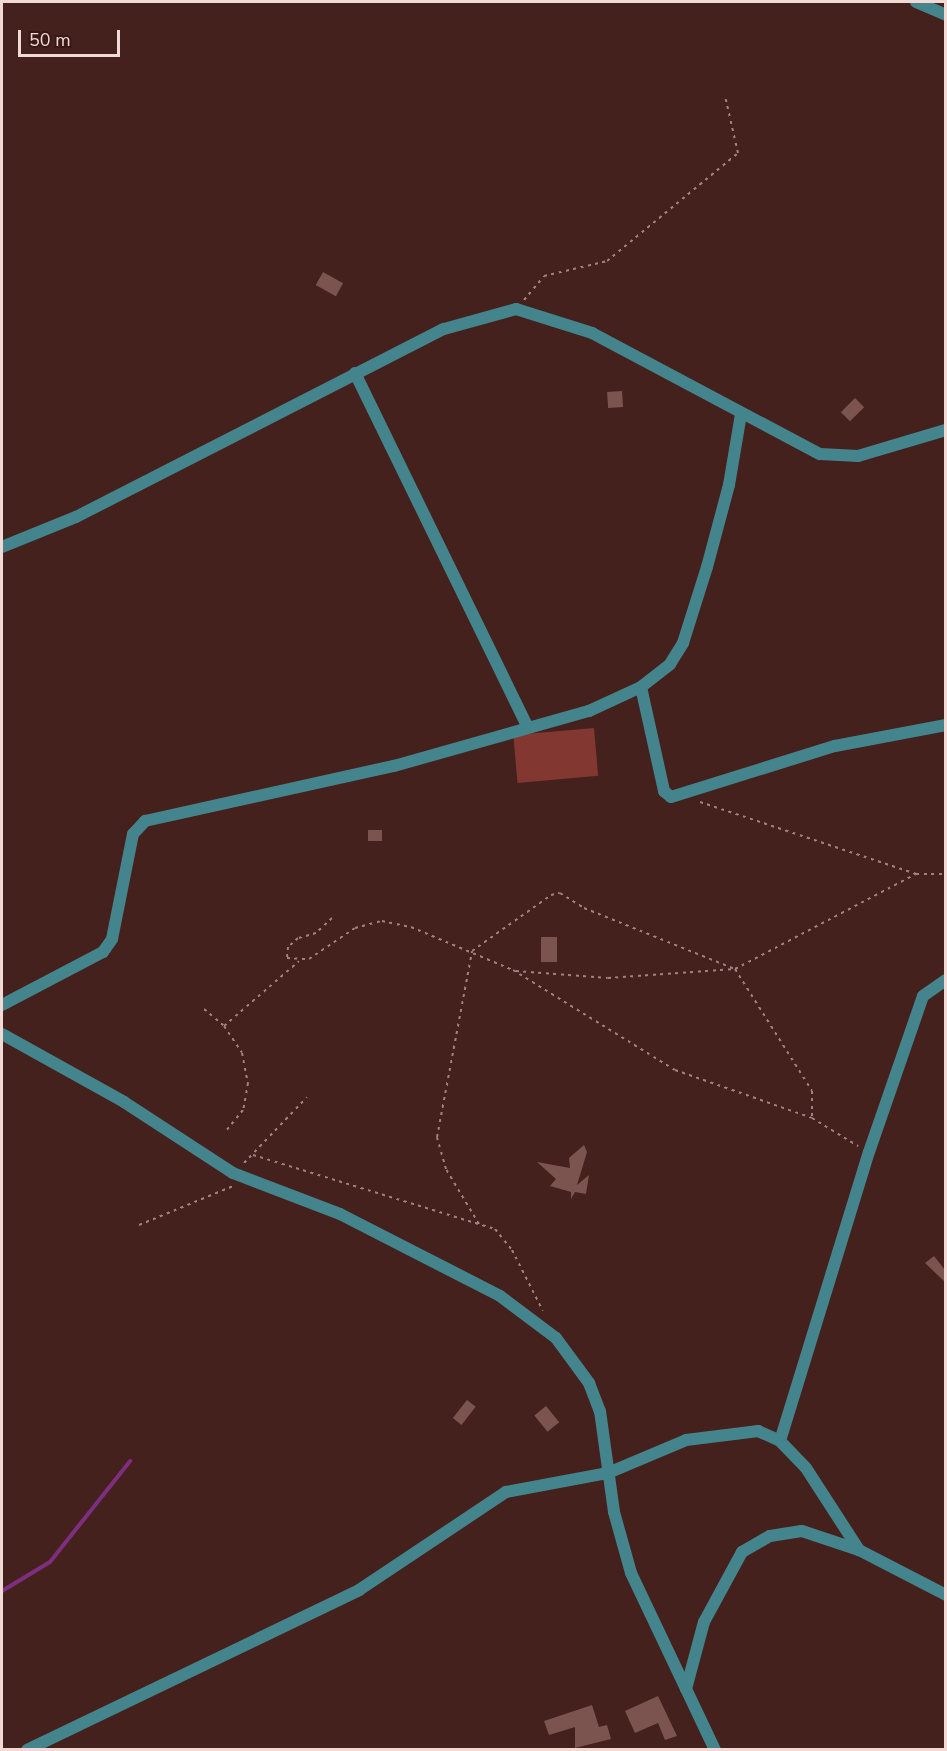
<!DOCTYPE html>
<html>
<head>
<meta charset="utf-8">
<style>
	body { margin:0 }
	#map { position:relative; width:947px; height:1751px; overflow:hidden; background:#44211d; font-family:"Nunito Sans",sans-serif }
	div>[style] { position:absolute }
	.green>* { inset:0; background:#823730; transform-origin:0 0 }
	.stream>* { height:4px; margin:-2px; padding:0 2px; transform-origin:2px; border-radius:2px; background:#7e2e7f }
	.building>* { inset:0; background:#7b544f; transform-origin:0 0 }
	.path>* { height:2px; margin-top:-1px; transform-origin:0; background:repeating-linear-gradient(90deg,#a0837f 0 3px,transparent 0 7.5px) }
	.minor>* { height:12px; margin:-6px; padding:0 6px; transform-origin:6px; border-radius:6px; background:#44858d }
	span { translate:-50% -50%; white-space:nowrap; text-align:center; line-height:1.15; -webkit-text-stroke:4.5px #391714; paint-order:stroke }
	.frame { position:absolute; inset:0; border:3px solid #f1d9d6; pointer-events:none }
	.scale { position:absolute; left:18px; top:30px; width:102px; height:27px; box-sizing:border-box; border:3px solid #f1d9d6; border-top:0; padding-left:8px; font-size:18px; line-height:21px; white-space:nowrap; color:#f1d9d6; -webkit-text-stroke:4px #391714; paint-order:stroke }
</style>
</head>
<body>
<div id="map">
	<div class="green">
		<div style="left:594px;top:728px;width:48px;height:81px;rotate:85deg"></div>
	</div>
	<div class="stream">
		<div style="left:2px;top:1591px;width:56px;rotate:-31.1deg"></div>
		<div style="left:50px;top:1562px;width:129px;rotate:-51.6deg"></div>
	</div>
	<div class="building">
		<div style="left:323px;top:272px;width:23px;height:15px;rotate:29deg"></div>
		<div style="left:622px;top:391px;width:16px;height:15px;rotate:86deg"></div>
		<div style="left:855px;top:398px;width:13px;height:20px;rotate:45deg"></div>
		<div style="left:368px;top:830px;width:14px;height:11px"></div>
		<div style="left:541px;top:937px;width:16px;height:25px"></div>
		<div style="clip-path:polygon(584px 1145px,587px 1152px,577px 1185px,589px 1175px,586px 1194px,575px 1192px,571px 1199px,571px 1192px,550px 1186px,556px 1179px,537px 1162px,570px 1168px,569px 1158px)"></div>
		<div style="clip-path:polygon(934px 1256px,945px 1270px,945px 1282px,925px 1263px)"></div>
		<div style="left:467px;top:1400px;width:11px;height:23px;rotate:38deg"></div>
		<div style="left:546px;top:1406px;width:21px;height:15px;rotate:51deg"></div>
		<div style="clip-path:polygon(658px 1696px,677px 1736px,665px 1740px,658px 1723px,635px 1733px,625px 1711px)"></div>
		<div style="clip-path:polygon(592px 1705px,599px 1727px,607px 1725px,611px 1739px,575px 1748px,575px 1727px,549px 1735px,544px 1721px)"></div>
	</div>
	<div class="path">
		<div style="left:524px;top:300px;width:31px;rotate:-50deg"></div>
		<div style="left:544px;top:276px;width:65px;rotate:-13.4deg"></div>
		<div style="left:607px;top:261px;width:170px;rotate:-39.5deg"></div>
		<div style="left:738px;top:153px;width:58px;rotate:-102.8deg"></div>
		<div style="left:700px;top:802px;width:228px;rotate:18.4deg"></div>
		<div style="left:916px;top:874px;width:30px"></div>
		<div style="left:332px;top:918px;width:22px;rotate:137deg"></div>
		<div style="left:316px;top:933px;width:19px;rotate:164deg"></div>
		<div style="left:298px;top:938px;width:13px;rotate:138deg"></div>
		<div style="left:288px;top:947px;width:11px;rotate:95deg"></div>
		<div style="left:287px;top:958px;width:22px;rotate:3deg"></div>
		<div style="left:309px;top:959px;width:55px;rotate:-34deg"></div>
		<div style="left:355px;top:928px;width:28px;rotate:-15deg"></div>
		<div style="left:382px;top:921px;width:30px;rotate:12deg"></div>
		<div style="left:411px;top:927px;width:111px;rotate:22.9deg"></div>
		<div style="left:513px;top:970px;width:190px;rotate:31.7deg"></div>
		<div style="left:675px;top:1070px;width:145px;rotate:19.3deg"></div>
		<div style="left:812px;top:1118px;width:54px;rotate:31.3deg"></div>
		<div style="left:516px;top:971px;width:92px;rotate:4.4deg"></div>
		<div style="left:608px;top:978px;width:127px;rotate:-4.1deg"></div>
		<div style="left:735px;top:969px;width:204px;rotate:-27.7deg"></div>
		<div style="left:204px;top:1009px;width:26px;rotate:40deg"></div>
		<div style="left:224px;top:1026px;width:32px;rotate:56deg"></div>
		<div style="left:242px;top:1053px;width:31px;rotate:79deg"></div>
		<div style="left:248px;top:1083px;width:27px;rotate:100deg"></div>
		<div style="left:243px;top:1110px;width:27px;rotate:129deg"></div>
		<div style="left:224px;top:1026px;width:99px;rotate:-40.9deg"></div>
		<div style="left:253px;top:1155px;width:253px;rotate:17deg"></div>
		<div style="left:495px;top:1229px;width:27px;rotate:51deg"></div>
		<div style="left:512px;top:1250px;width:68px;rotate:63.1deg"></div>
		<div style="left:244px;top:1163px;width:91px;rotate:-46.3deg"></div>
		<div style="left:479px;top:1224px;width:64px;rotate:-121deg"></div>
		<div style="left:446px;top:1169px;width:33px;rotate:-106deg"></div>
		<div style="left:437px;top:1137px;width:189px;rotate:-79.3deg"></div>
		<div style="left:472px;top:951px;width:97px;rotate:-35.3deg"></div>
		<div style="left:551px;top:895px;width:9px;rotate:-13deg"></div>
		<div style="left:560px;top:893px;width:28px;rotate:32deg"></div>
		<div style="left:584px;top:908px;width:163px;rotate:22deg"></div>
		<div style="left:735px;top:969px;width:144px;rotate:57.7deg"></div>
		<div style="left:812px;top:1091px;width:27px;rotate:90deg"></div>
		<div style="left:139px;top:1225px;width:102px;rotate:-22.5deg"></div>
	</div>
	<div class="minor">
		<div style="left:916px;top:2px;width:33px;rotate:23deg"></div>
		<div style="left:355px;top:373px;width:392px;rotate:64deg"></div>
		<div style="left:2px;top:547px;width:80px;rotate:-22.1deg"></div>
		<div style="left:76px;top:517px;width:413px;rotate:-27.1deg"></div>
		<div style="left:444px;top:329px;width:75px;rotate:-15.5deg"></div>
		<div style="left:516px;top:309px;width:80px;rotate:17.5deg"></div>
		<div style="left:592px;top:333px;width:258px;rotate:28deg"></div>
		<div style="left:820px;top:454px;width:38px;rotate:3deg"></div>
		<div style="left:858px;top:456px;width:92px;rotate:-16.5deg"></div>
		<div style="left:641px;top:687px;width:107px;rotate:77.5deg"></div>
		<div style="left:664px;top:791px;width:9px;rotate:41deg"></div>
		<div style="left:671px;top:797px;width:172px;rotate:-17.3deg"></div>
		<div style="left:835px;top:746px;width:113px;rotate:-10.7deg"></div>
		<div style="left:2px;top:1005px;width:114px;rotate:-27.7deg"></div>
		<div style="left:103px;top:952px;width:16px;rotate:-55deg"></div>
		<div style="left:112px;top:939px;width:107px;rotate:-78.7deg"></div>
		<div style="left:133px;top:834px;width:18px;rotate:-47deg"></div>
		<div style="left:145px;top:821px;width:255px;rotate:-12.5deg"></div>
		<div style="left:394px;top:766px;width:203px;rotate:-15.8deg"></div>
		<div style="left:589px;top:711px;width:57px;rotate:-24.8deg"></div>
		<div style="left:641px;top:687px;width:37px;rotate:-38deg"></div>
		<div style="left:670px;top:664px;width:25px;rotate:-58deg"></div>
		<div style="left:683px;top:643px;width:80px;rotate:-72.5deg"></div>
		<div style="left:707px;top:567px;width:85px;rotate:-75deg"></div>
		<div style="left:729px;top:485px;width:72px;rotate:-80.4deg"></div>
		<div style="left:2px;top:1034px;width:140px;rotate:29.1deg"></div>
		<div style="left:124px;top:1102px;width:130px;rotate:33.1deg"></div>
		<div style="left:233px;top:1173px;width:115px;rotate:21deg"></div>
		<div style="left:340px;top:1214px;width:180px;rotate:27.1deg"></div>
		<div style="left:500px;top:1296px;width:70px;rotate:36.9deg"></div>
		<div style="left:556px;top:1338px;width:56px;rotate:53.7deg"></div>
		<div style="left:589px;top:1383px;width:30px;rotate:69deg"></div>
		<div style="left:600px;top:1411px;width:102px;rotate:82.1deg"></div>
		<div style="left:614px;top:1512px;width:63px;rotate:74.4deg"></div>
		<div style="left:631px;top:1573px;width:196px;rotate:64.6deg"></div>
		<div style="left:780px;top:1441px;width:302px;rotate:-72.9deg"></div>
		<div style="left:869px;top:1152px;width:165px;rotate:-70.9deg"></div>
		<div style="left:923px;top:996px;width:28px;rotate:-35deg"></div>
		<div style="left:686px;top:1689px;width:69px;rotate:-75deg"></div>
		<div style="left:704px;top:1622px;width:80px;rotate:-61.5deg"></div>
		<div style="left:742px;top:1552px;width:32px;rotate:-30deg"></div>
		<div style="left:770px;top:1536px;width:32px;rotate:-9deg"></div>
		<div style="left:802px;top:1531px;width:60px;rotate:18.4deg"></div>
		<div style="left:859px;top:1550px;width:98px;rotate:27.3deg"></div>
		<div style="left:27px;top:1750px;width:369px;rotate:-25.7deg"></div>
		<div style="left:359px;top:1590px;width:177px;rotate:-33.7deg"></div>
		<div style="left:506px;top:1492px;width:104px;rotate:-10.6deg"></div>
		<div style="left:608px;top:1473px;width:85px;rotate:-22.9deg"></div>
		<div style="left:686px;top:1440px;width:73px;rotate:-7.1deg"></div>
		<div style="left:758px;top:1431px;width:24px;rotate:24deg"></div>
		<div style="left:780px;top:1441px;width:37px;rotate:46deg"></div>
		<div style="left:806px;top:1468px;width:98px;rotate:57.1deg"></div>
	</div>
	<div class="frame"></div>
	<div class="scale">50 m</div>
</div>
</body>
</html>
